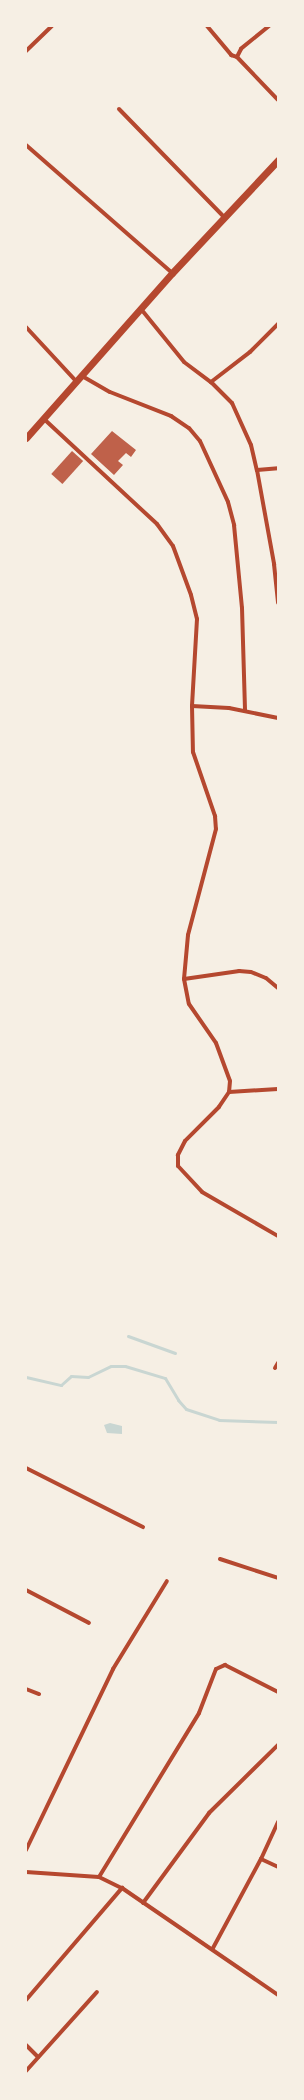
<!DOCTYPE html>
<html>
<head>
<meta charset="utf-8">
<style>
	body { margin:0 }
	#map { position:relative; width:304px; height:2100px; overflow:hidden; background:#f6efe4; font-family:Manrope,sans-serif }
	div>[style] { position:absolute }
	.water>* { inset:0; background:#c9d6d2 }
	.stream>* { height:3px; margin:-1.5px; padding:0 1.5px; transform-origin:1.5px; border-radius:1.5px; background:#c9d6d2 }
	.building>* { inset:0; background:#bf614a; transform-origin:0 0 }
	.minor>* { height:4px; margin:-2px; padding:0 2px; transform-origin:2px; border-radius:2px; background:#b5482f }
	.secondary>* { height:7px; margin:-3.5px; padding:0 3.5px; transform-origin:3.5px; border-radius:3.5px; background:#b5482f }
	span { translate:-50% -50%; white-space:nowrap; text-align:center; line-height:1.15; -webkit-text-stroke:3px #f6efe4; paint-order:stroke }
	.frame { position:absolute; inset:0; border:27px solid #f6efe4; pointer-events:none }
</style>
</head>
<body>
<div id="map">
	<div class="water">
		<div style="clip-path:polygon(110px 1423px,122px 1426px,122px 1434px,107px 1433px,104px 1425px)"></div>
	</div>
	<div class="stream">
		<div style="left:128px;top:1336px;width:50px;rotate:19.9deg"></div>
		<div style="left:26px;top:1377px;width:36px;rotate:13deg"></div>
		<div style="left:61px;top:1385px;width:13px;rotate:-42deg"></div>
		<div style="left:71px;top:1376px;width:17px;rotate:3deg"></div>
		<div style="left:88px;top:1377px;width:25px;rotate:-26deg"></div>
		<div style="left:111px;top:1366px;width:14px"></div>
		<div style="left:125px;top:1366px;width:42px;rotate:16.7deg"></div>
		<div style="left:165px;top:1378px;width:26px;rotate:59deg"></div>
		<div style="left:178px;top:1400px;width:12px;rotate:48deg"></div>
		<div style="left:186px;top:1409px;width:35px;rotate:18deg"></div>
		<div style="left:219px;top:1420px;width:59px;rotate:1.9deg"></div>
	</div>
	<div class="building">
		<div style="clip-path:polygon(112px 431px,136px 450px,131px 457px,126px 453px,118px 461px,123px 465px,114px 475px,91px 454px)"></div>
		<div style="left:72px;top:451px;width:15px;height:31px;rotate:42deg"></div>
	</div>
	<div class="minor">
		<div style="left:207px;top:26px;width:38px;rotate:50deg"></div>
		<div style="left:231px;top:55px;width:6px;rotate:18deg"></div>
		<div style="left:269px;top:26px;width:36px;rotate:141deg"></div>
		<div style="left:241px;top:49px;width:9px;rotate:117deg"></div>
		<div style="left:237px;top:57px;width:59px;rotate:46.4deg"></div>
		<div style="left:26px;top:51px;width:36px;rotate:-44deg"></div>
		<div style="left:119px;top:109px;width:151px;rotate:45.8deg"></div>
		<div style="left:26px;top:145px;width:194px;rotate:41.2deg"></div>
		<div style="left:141px;top:309px;width:68px;rotate:50.9deg"></div>
		<div style="left:184px;top:362px;width:34px;rotate:37deg"></div>
		<div style="left:211px;top:382px;width:30px;rotate:45deg"></div>
		<div style="left:232px;top:403px;width:46px;rotate:65.7deg"></div>
		<div style="left:251px;top:445px;width:26px;rotate:77deg"></div>
		<div style="left:257px;top:470px;width:96px;rotate:79.7deg"></div>
		<div style="left:274px;top:564px;width:39px;rotate:84deg"></div>
		<div style="left:26px;top:327px;width:75px;rotate:47.2deg"></div>
		<div style="left:82px;top:376px;width:32px;rotate:30deg"></div>
		<div style="left:110px;top:392px;width:66px;rotate:21.5deg"></div>
		<div style="left:171px;top:416px;width:22px;rotate:34deg"></div>
		<div style="left:189px;top:428px;width:17px;rotate:50deg"></div>
		<div style="left:200px;top:441px;width:67px;rotate:65.3deg"></div>
		<div style="left:228px;top:502px;width:24px;rotate:75deg"></div>
		<div style="left:234px;top:525px;width:83px;rotate:84.5deg"></div>
		<div style="left:242px;top:608px;width:103px;rotate:88.3deg"></div>
		<div style="left:211px;top:382px;width:49px;rotate:-37.6deg"></div>
		<div style="left:250px;top:352px;width:40px;rotate:-45deg"></div>
		<div style="left:44px;top:419px;width:154px;rotate:42.9deg"></div>
		<div style="left:157px;top:524px;width:27px;rotate:54deg"></div>
		<div style="left:173px;top:546px;width:52px;rotate:69.8deg"></div>
		<div style="left:191px;top:595px;width:25px;rotate:76deg"></div>
		<div style="left:197px;top:619px;width:87px;rotate:93.3deg"></div>
		<div style="left:192px;top:706px;width:46px;rotate:88.8deg"></div>
		<div style="left:193px;top:752px;width:68px;rotate:71deg"></div>
		<div style="left:215px;top:816px;width:13px;rotate:86deg"></div>
		<div style="left:216px;top:829px;width:110px;rotate:104.8deg"></div>
		<div style="left:188px;top:935px;width:44px;rotate:95.2deg"></div>
		<div style="left:184px;top:979px;width:25px;rotate:79deg"></div>
		<div style="left:189px;top:1004px;width:47px;rotate:55.3deg"></div>
		<div style="left:216px;top:1043px;width:40px;rotate:69.8deg"></div>
		<div style="left:230px;top:1081px;width:11px;rotate:95deg"></div>
		<div style="left:229px;top:1092px;width:18px;rotate:124deg"></div>
		<div style="left:219px;top:1107px;width:48px;rotate:135deg"></div>
		<div style="left:185px;top:1141px;width:16px;rotate:117deg"></div>
		<div style="left:178px;top:1155px;width:11px;rotate:90deg"></div>
		<div style="left:178px;top:1166px;width:35px;rotate:47deg"></div>
		<div style="left:202px;top:1192px;width:88px;rotate:30.1deg"></div>
		<div style="left:257px;top:470px;width:21px;rotate:-5deg"></div>
		<div style="left:192px;top:706px;width:37px;rotate:3deg"></div>
		<div style="left:229px;top:708px;width:50px;rotate:11.5deg"></div>
		<div style="left:184px;top:979px;width:56px;rotate:-8.3deg"></div>
		<div style="left:239px;top:971px;width:12px;rotate:5deg"></div>
		<div style="left:251px;top:972px;width:16px;rotate:22deg"></div>
		<div style="left:266px;top:978px;width:16px;rotate:40deg"></div>
		<div style="left:229px;top:1092px;width:49px;rotate:-3.5deg"></div>
		<div style="left:275px;top:1368px;width:6px;rotate:-59deg"></div>
		<div style="left:26px;top:1468px;width:131px;rotate:26.8deg"></div>
		<div style="left:220px;top:1559px;width:61px;rotate:18.1deg"></div>
		<div style="left:26px;top:1590px;width:71px;rotate:27.6deg"></div>
		<div style="left:26px;top:1689px;width:14px;rotate:21deg"></div>
		<div style="left:26px;top:1850px;width:201px;rotate:-64.3deg"></div>
		<div style="left:113px;top:1669px;width:103px;rotate:-58.5deg"></div>
		<div style="left:261px;top:1859px;width:19px;rotate:25deg"></div>
		<div style="left:26px;top:1872px;width:73px;rotate:3.9deg"></div>
		<div style="left:99px;top:1877px;width:25px;rotate:26deg"></div>
		<div style="left:122px;top:1888px;width:189px;rotate:34.4deg"></div>
		<div style="left:99px;top:1877px;width:192px;rotate:-58.6deg"></div>
		<div style="left:199px;top:1713px;width:47px;rotate:-68.9deg"></div>
		<div style="left:216px;top:1669px;width:10px;rotate:-24deg"></div>
		<div style="left:225px;top:1665px;width:59px;rotate:27deg"></div>
		<div style="left:143px;top:1903px;width:112px;rotate:-53.7deg"></div>
		<div style="left:209px;top:1813px;width:97px;rotate:-44.6deg"></div>
		<div style="left:213px;top:1948px;width:101px;rotate:-61.7deg"></div>
		<div style="left:261px;top:1859px;width:41px;rotate:-65.3deg"></div>
		<div style="left:26px;top:2000px;width:148px;rotate:-49.4deg"></div>
		<div style="left:26px;top:2045px;width:17px;rotate:45deg"></div>
		<div style="left:26px;top:2071px;width:106px;rotate:-48.1deg"></div>
	</div>
	<div class="secondary">
		<div style="left:26px;top:438px;width:220px;rotate:-48.5deg"></div>
		<div style="left:172px;top:273px;width:155px;rotate:-46.8deg"></div>
	</div>
	<div class="frame"></div>
</div>
</body>
</html>
